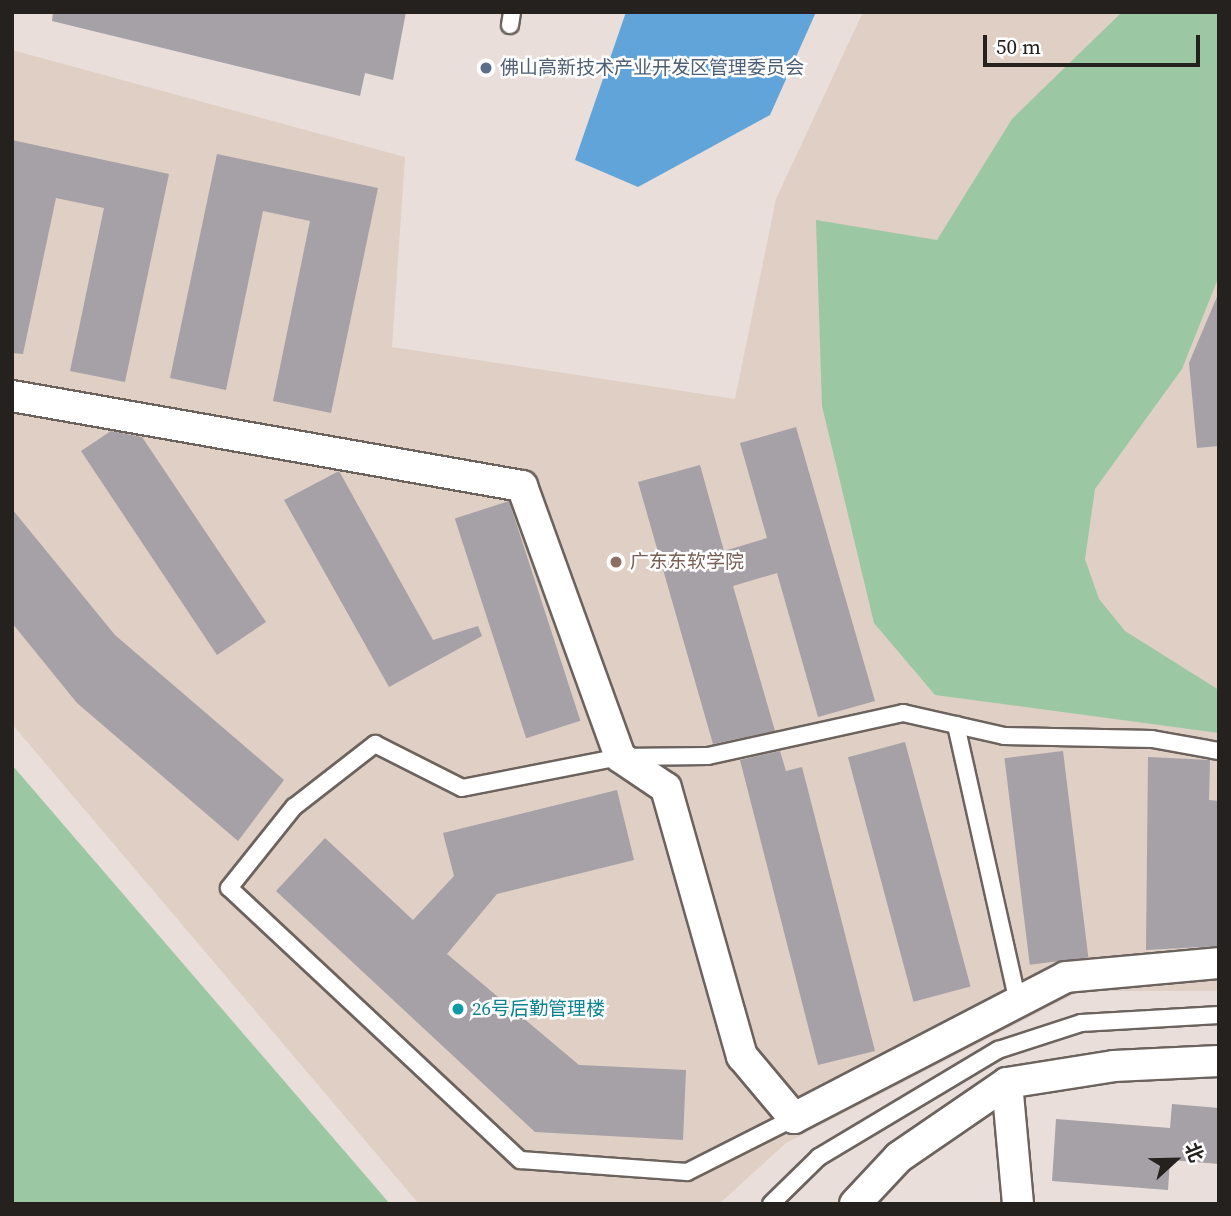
<!DOCTYPE html>
<html>
<head>
<meta charset="utf-8">
<style>
	body { margin:0 }
	#map { position:relative; width:1231px; height:1216px; overflow:hidden; background:#e9ded9; font-family:"Source Serif 4","Noto Sans SC",serif }
	div>[style] { position:absolute }
	.built>* { inset:0; background:#dfcfc5 }
	.green>* { inset:0; background:#9bc8a2 }
	.water>* { inset:0; background:#61a4da }
	.building>* { inset:0; background:#a6a0a7; transform-origin:0 0 }
	.roads { filter:drop-shadow(2px 0 #6c635e) drop-shadow(-2px 0 #6c635e) drop-shadow(0 2px #6c635e) drop-shadow(0 -2px #6c635e) }
	.service>* { height:16px; margin:-8px; padding:0 8px; transform-origin:8px; border-radius:8px; background:#fff }
	.minor>* { height:30px; margin:-15px; padding:0 15px; transform-origin:15px; border-radius:15px; background:#fff }
	.dots>* { width:19px; height:19px; translate:-50% -50%; box-sizing:border-box; border:4px solid #fff; border-radius:50% }
	span { translate:-50% -50%; white-space:nowrap; text-align:center; line-height:1.15; -webkit-text-stroke:5px #fff; paint-order:stroke }
	.service-label { font-size:19px; color:#4e5e75 }
	.left { translate:0 -50%; text-align:left }
	.education-label { font-size:19px; color:#785e54 }
	.culture-label { font-size:19px; color:#0d838f }
	.frame { position:absolute; inset:0; border:14px solid #24211e; pointer-events:none }
	.north { position:absolute; left:1140px; top:1125px; width:70px; height:70px; -webkit-text-stroke:5px #fff; paint-order:stroke; rotate:68deg; font-size:19px; font-weight:700; line-height:28px; text-align:center; color:#24211e }
	.north::after { content:''; display:block; margin:auto; width:24px; height:32px; background:#24211e; clip-path:polygon(50% 0,100% 100%,50% 72%,0 100%) }
	.scale { position:absolute; left:983px; top:35px; width:217px; height:32px; box-sizing:border-box; border:4px solid #24211e; border-top:0; padding-left:9px; font-size:21px; line-height:24px; white-space:nowrap; color:#24211e; -webkit-text-stroke:5px #fff; paint-order:stroke }
</style>
</head>
<body>
<div id="map">
	<div class="built">
		<div style="clip-path:polygon(863px 12px,1219px 12px,1219px 991px,1080px 991px,786px 1143px,719px 1204px,419px 1204px,12px 724px,12px 50px,405px 157px,392px 347px,735px 399px,776px 199px)"></div>
	</div>
	<div class="green">
		<div style="clip-path:polygon(1122px 12px,1219px 12px,1219px 276px,1182px 369px,1095px 489px,1085px 559px,1099px 599px,1125px 631px,1219px 690px,1219px 733px,935px 695px,874px 623px,822px 406px,816px 220px,937px 240px,1012px 119px)"></div>
		<div style="clip-path:polygon(12px 765px,390px 1204px,12px 1204px)"></div>
	</div>
	<div class="water">
		<div style="clip-path:polygon(626px 12px,816px 12px,770px 115px,638px 187px,575px 160px)"></div>
	</div>
	<div class="building">
		<div style="clip-path:polygon(53px 12px,406px 12px,393px 80px,365px 73px,360px 96px,52px 21px)"></div>
		<div style="clip-path:polygon(12px 140px,169px 174px,125px 382px,70px 371px,104px 208px,56px 198px,23px 354px,12px 353px)"></div>
		<div style="clip-path:polygon(217px 154px,378px 188px,331px 413px,273px 401px,310px 221px,263px 211px,226px 390px,170px 378px)"></div>
		<div style="clip-path:polygon(1219px 292px,1219px 446px,1197px 448px,1189px 363px)"></div>
		<div style="clip-path:polygon(796px 427px,875px 701px,818px 717px,777px 573px,733px 586px,775px 731px,713px 744px,638px 482px,700px 465px,724px 551px,767px 538px,740px 443px)"></div>
		<div style="clip-path:polygon(111px 431px,142px 437px,266px 622px,217px 655px,81px 451px)"></div>
		<div style="clip-path:polygon(339px 471px,433px 640px,478px 626px,482px 636px,389px 687px,284px 500px)"></div>
		<div style="left:509px;top:501px;width:231px;height:57px;rotate:72deg"></div>
		<div style="clip-path:polygon(12px 509px,115px 635px,284px 780px,238px 841px,77px 703px,12px 623px)"></div>
		<div style="left:905px;top:742px;width:253px;height:59px;rotate:75deg"></div>
		<div style="clip-path:polygon(780px 751px,786px 771px,802px 767px,875px 1051px,818px 1065px,740px 760px)"></div>
		<div style="left:1063px;top:751px;width:208px;height:59px;rotate:83deg"></div>
		<div style="clip-path:polygon(1148px 757px,1210px 760px,1209px 800px,1219px 801px,1219px 946px,1146px 950px)"></div>
		<div style="clip-path:polygon(617px 790px,634px 860px,497px 894px,447px 954px,579px 1065px,686px 1070px,683px 1140px,535px 1132px,276px 891px,325px 838px,413px 920px,454px 876px,443px 833px)"></div>
		<div style="clip-path:polygon(1172px 1104px,1219px 1108px,1219px 1164px,1170px 1160px,1168px 1190px,1052px 1181px,1056px 1119px,1170px 1128px)"></div>
	</div>
	<div class="roads">
		<div class="service">
			<div style="left:510px;top:25px;width:13px;rotate:-81deg"></div>
			<div style="left:956px;top:725px;width:284px;rotate:77.4deg"></div>
			<div style="left:794px;top:1118px;width:120px;rotate:153.2deg"></div>
			<div style="left:687px;top:1172px;width:167px;rotate:-175.9deg"></div>
			<div style="left:520px;top:1160px;width:398px;rotate:-136.9deg"></div>
			<div style="left:229px;top:888px;width:104px;rotate:-51.3deg"></div>
			<div style="left:294px;top:807px;width:103px;rotate:-37.9deg"></div>
			<div style="left:375px;top:744px;width:97px;rotate:26.8deg"></div>
			<div style="left:462px;top:788px;width:161px;rotate:-11.1deg"></div>
			<div style="left:620px;top:757px;width:88px;rotate:-0.7deg"></div>
			<div style="left:708px;top:756px;width:200px;rotate:-12.4deg"></div>
			<div style="left:903px;top:713px;width:104px;rotate:12.8deg"></div>
			<div style="left:1004px;top:736px;width:148px;rotate:1.2deg"></div>
			<div style="left:1152px;top:739px;width:68px;rotate:10.2deg"></div>
			<div style="left:771px;top:1204px;width:67px;rotate:-44.4deg"></div>
			<div style="left:819px;top:1157px;width:209px;rotate:-30.9deg"></div>
			<div style="left:998px;top:1050px;width:87px;rotate:-18deg"></div>
			<div style="left:1081px;top:1023px;width:138px;rotate:-3.3deg"></div>
		</div>
		<div class="minor">
			<div style="left:12px;top:396px;width:518px;rotate:10.01deg"></div>
			<div style="left:522px;top:486px;width:288px;rotate:70.1deg"></div>
			<div style="left:620px;top:757px;width:55px;rotate:34deg"></div>
			<div style="left:666px;top:788px;width:279px;rotate:74.2deg"></div>
			<div style="left:742px;top:1056px;width:81px;rotate:50deg"></div>
			<div style="left:794px;top:1118px;width:306px;rotate:-27.4deg"></div>
			<div style="left:1066px;top:977px;width:154px;rotate:-5.2deg"></div>
			<div style="left:1007px;top:1083px;width:121px;rotate:84.8deg"></div>
			<div style="left:855px;top:1204px;width:64px;rotate:-46.9deg"></div>
			<div style="left:899px;top:1157px;width:131px;rotate:-34.4deg"></div>
			<div style="left:1007px;top:1083px;width:108px;rotate:-9deg"></div>
			<div style="left:1114px;top:1066px;width:105px;rotate:-2.7deg"></div>
		</div>
	</div>
	<div class="dots">
		<div style="left:486px;top:68px;background:#5c6f8a"></div>
		<div style="left:616px;top:562px;background:#8d6e63"></div>
		<div style="left:458px;top:1009px;background:#0f9aa8"></div>
	</div>
	<div class="service-label">
		<span class="left" style="left:500px;top:68px">佛山高新技术产业开发区管理委员会</span>
	</div>
	<div class="education-label">
		<span class="left" style="left:630px;top:562px">广东东软学院</span>
	</div>
	<div class="culture-label">
		<span class="left" style="left:472px;top:1009px">26号后勤管理楼</span>
	</div>
	<div class="frame"></div>
	<div class="north">北</div>
	<div class="scale">50 m</div>
</div>
</body>
</html>
